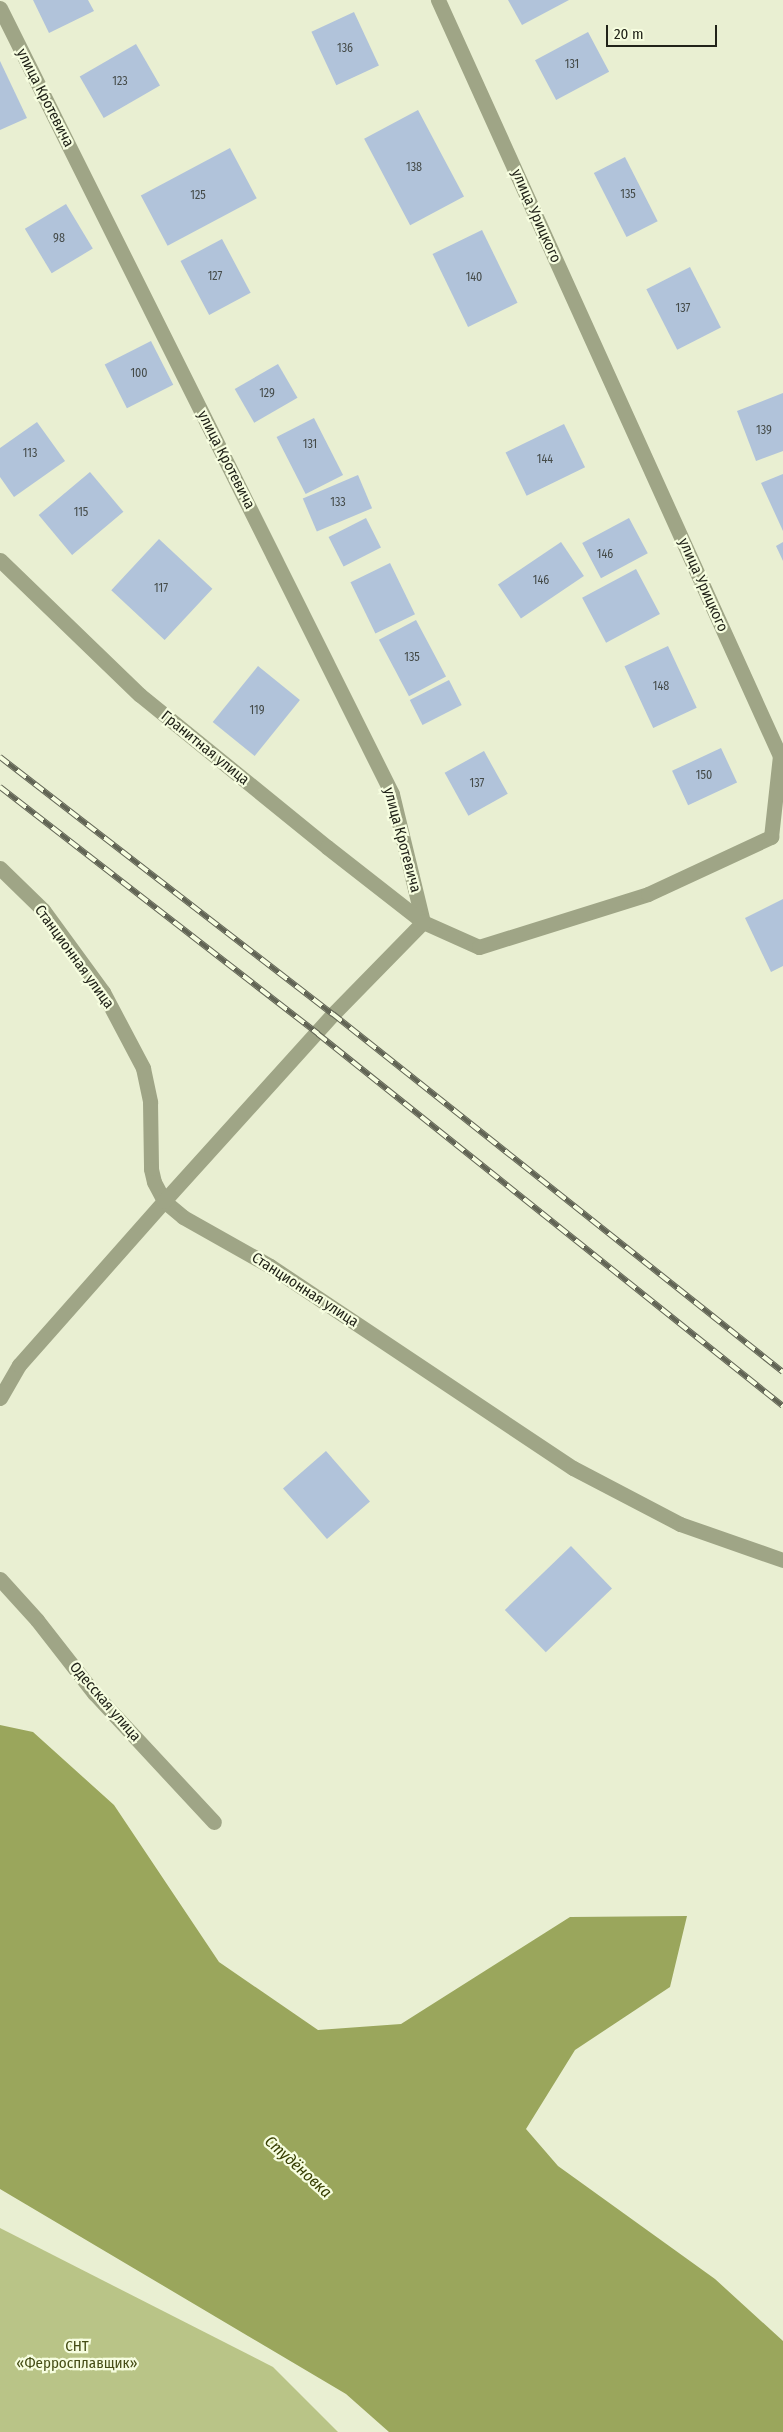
<!DOCTYPE html>
<html>
<head>
<meta charset="utf-8">
<style>
	body { margin:0 }
	#map { position:relative; width:783px; height:2432px; overflow:hidden; background:#e9efd2; font-family:"Fira Sans Condensed",sans-serif }
	div>[style] { position:absolute }
	.green>* { inset:0; background:#b9c487 }
	.water>* { inset:0; background:#9aa65c }
	.building>* { inset:0; background:#b1c3da; transform-origin:0 0 }
	.minor>* { height:15px; margin:-7.5px; padding:0 7.5px; transform-origin:7.5px; border-radius:7.5px; background:#9fa586 }
	.rail>* { height:5.5px; margin-top:-2.75px; transform-origin:0; background:repeating-linear-gradient(90deg,#f6fddf 0 11px,#616454 0 22px); box-sizing:border-box; border-block:1px solid #616454 }
	span { translate:-50% -50%; white-space:nowrap; text-align:center; line-height:1.15; -webkit-text-stroke:4.5px #f6fddf; paint-order:stroke }
	.number-label { font-size:12px; color:#454b49 }
	.number-label span { -webkit-text-stroke-width:0 }
	.street-label { font-size:15px; color:#212319 }
	.park-label { font-size:15px; color:#454d16 }
	.water-label { font-size:16px; color:#373e02; font-style:italic }
	.scale { position:absolute; left:606px; top:25px; width:111px; height:22px; box-sizing:border-box; border:2px solid #212319; border-top:0; padding-left:6px; font-size:15px; line-height:18px; white-space:nowrap; color:#212319; -webkit-text-stroke:4px #f6fddf; paint-order:stroke }
</style>
</head>
<body>
<div id="map">
	<div class="green">
		<div style="clip-path:polygon(0 2228px,273px 2367px,338px 2432px,0 2432px)"></div>
	</div>
	<div class="water">
		<div style="clip-path:polygon(0 1725px,33px 1732px,114px 1805px,219px 1962px,318px 2030px,401px 2024px,570px 1917px,687px 1916px,670px 1987px,575px 2050px,526px 2129px,558px 2166px,715px 2279px,783px 2341px,783px 2432px,389px 2432px,346px 2394px,0 2189px)"></div>
	</div>
	<div class="building">
		<div style="clip-path:polygon(33px 0,88px 0,94px 11px,49px 33px)"></div>
		<div style="clip-path:polygon(508px 0,569px 0,522px 25px)"></div>
		<div style="left:354px;top:12px;width:59px;height:47px;rotate:65deg"></div>
		<div style="left:588px;top:32px;width:45px;height:60px;rotate:62deg"></div>
		<div style="left:136px;top:44px;width:48px;height:65px;rotate:60deg"></div>
		<div style="clip-path:polygon(0 61px,27px 118px,0 130px)"></div>
		<div style="left:418px;top:110px;width:98px;height:61px;rotate:62deg"></div>
		<div style="left:230px;top:148px;width:57px;height:101px;rotate:62deg"></div>
		<div style="left:625px;top:157px;width:72px;height:35px;rotate:63deg"></div>
		<div style="left:66px;top:204px;width:52px;height:48px;rotate:59deg"></div>
		<div style="left:482px;top:230px;width:81px;height:55px;rotate:64deg"></div>
		<div style="left:222px;top:239px;width:61px;height:47px;rotate:62deg"></div>
		<div style="left:690px;top:267px;width:68px;height:49px;rotate:63deg"></div>
		<div style="left:151px;top:341px;width:49px;height:52px;rotate:63deg"></div>
		<div style="left:278px;top:364px;width:39px;height:50px;rotate:60deg"></div>
		<div style="clip-path:polygon(783px 393px,783px 451px,756px 461px,737px 411px)"></div>
		<div style="left:314px;top:418px;width:64px;height:42px;rotate:63deg"></div>
		<div style="clip-path:polygon(37px 422px,65px 461px,14px 497px,0 477px,0 448px)"></div>
		<div style="left:564px;top:424px;width:48px;height:65px;rotate:64deg"></div>
		<div style="left:90px;top:472px;width:52px;height:67px;rotate:50deg"></div>
		<div style="clip-path:polygon(783px 474px,783px 531px,761px 483px)"></div>
		<div style="left:358px;top:475px;width:36px;height:60px;rotate:67deg"></div>
		<div style="left:366px;top:518px;width:33px;height:42px;rotate:63deg"></div>
		<div style="left:629px;top:518px;width:40px;height:53px;rotate:62deg"></div>
		<div style="left:159px;top:539px;width:73px;height:70px;rotate:43deg"></div>
		<div style="left:561px;top:542px;width:41px;height:76px;rotate:56deg"></div>
		<div style="clip-path:polygon(783px 542px,783px 561px,776px 546px)"></div>
		<div style="left:390px;top:563px;width:57px;height:44px;rotate:64deg"></div>
		<div style="left:636px;top:569px;width:51px;height:61px;rotate:62deg"></div>
		<div style="left:416px;top:620px;width:64px;height:42px;rotate:62deg"></div>
		<div style="left:668px;top:646px;width:68px;height:48px;rotate:65deg"></div>
		<div style="left:258px;top:666px;width:54px;height:72px;rotate:39deg"></div>
		<div style="left:449px;top:680px;width:28px;height:44px;rotate:63deg"></div>
		<div style="left:721px;top:748px;width:38px;height:54px;rotate:65deg"></div>
		<div style="left:484px;top:751px;width:49px;height:45px;rotate:61deg"></div>
		<div style="clip-path:polygon(783px 899px,783px 966px,771px 972px,745px 918px)"></div>
		<div style="left:326px;top:1451px;width:67px;height:57px;rotate:49deg"></div>
		<div style="left:571px;top:1546px;width:59px;height:92px;rotate:46deg"></div>
	</div>
	<div class="minor">
		<div style="left:0;top:8px;width:878px;rotate:63.49deg"></div>
		<div style="left:392px;top:794px;width:132px;rotate:76.4deg"></div>
		<div style="left:0;top:560px;width:194px;rotate:44deg"></div>
		<div style="left:140px;top:695px;width:241px;rotate:39.1deg"></div>
		<div style="left:327px;top:847px;width:122px;rotate:38deg"></div>
		<div style="left:423px;top:922px;width:61px;rotate:24.1deg"></div>
		<div style="left:479px;top:947px;width:177px;rotate:-17.4deg"></div>
		<div style="left:648px;top:894px;width:136px;rotate:-24.9deg"></div>
		<div style="left:771px;top:837px;width:81px;rotate:-83.7deg"></div>
		<div style="left:780px;top:756px;width:830px;rotate:-114.34deg"></div>
		<div style="left:0;top:868px;width:60px;rotate:44.3deg"></div>
		<div style="left:43px;top:910px;width:102px;rotate:53.8deg"></div>
		<div style="left:103px;top:992px;width:86px;rotate:62.2deg"></div>
		<div style="left:143px;top:1068px;width:35px;rotate:78deg"></div>
		<div style="left:150px;top:1102px;width:67px;rotate:89.1deg"></div>
		<div style="left:151px;top:1169px;width:13px;rotate:77deg"></div>
		<div style="left:154px;top:1182px;width:21px;rotate:62deg"></div>
		<div style="left:164px;top:1201px;width:25px;rotate:40deg"></div>
		<div style="left:183px;top:1217px;width:100px;rotate:29.4deg"></div>
		<div style="left:270px;top:1266px;width:364px;rotate:33.7deg"></div>
		<div style="left:573px;top:1468px;width:121px;rotate:27.6deg"></div>
		<div style="left:680px;top:1524px;width:109px;rotate:19.3deg"></div>
		<div style="left:0;top:1398px;width:38px;rotate:-60deg"></div>
		<div style="left:19px;top:1365px;width:219px;rotate:-48.5deg"></div>
		<div style="left:164px;top:1201px;width:252px;rotate:-47.9deg"></div>
		<div style="left:333px;top:1014px;width:129px;rotate:-45.6deg"></div>
		<div style="left:0;top:1579px;width:55px;rotate:47.9deg"></div>
		<div style="left:37px;top:1620px;width:93px;rotate:52deg"></div>
		<div style="left:94px;top:1693px;width:176px;rotate:47.1deg"></div>
	</div>
	<div class="rail">
		<div style="left:0;top:757px;width:421px;rotate:37.7deg"></div>
		<div style="left:333px;top:1014px;width:575px;rotate:38.5deg"></div>
		<div style="left:0;top:787px;width:403px;rotate:37.8deg"></div>
		<div style="left:318px;top:1034px;width:595px;rotate:38.66deg"></div>
	</div>
	<div class="number-label">
		<span style="left:345px;top:49px">136</span>
		<span style="left:572px;top:65px">131</span>
		<span style="left:120px;top:82px">123</span>
		<span style="left:414px;top:168px">138</span>
		<span style="left:628px;top:195px">135</span>
		<span style="left:198px;top:196px">125</span>
		<span style="left:59px;top:239px">98</span>
		<span style="left:215px;top:277px">127</span>
		<span style="left:474px;top:278px">140</span>
		<span style="left:683px;top:309px">137</span>
		<span style="left:139px;top:374px">100</span>
		<span style="left:267px;top:394px">129</span>
		<span style="left:764px;top:431px">139</span>
		<span style="left:310px;top:445px">131</span>
		<span style="left:30px;top:454px">113</span>
		<span style="left:545px;top:460px">144</span>
		<span style="left:338px;top:503px">133</span>
		<span style="left:81px;top:513px">115</span>
		<span style="left:605px;top:555px">146</span>
		<span style="left:541px;top:581px">146</span>
		<span style="left:161px;top:589px">117</span>
		<span style="left:412px;top:658px">135</span>
		<span style="left:661px;top:687px">148</span>
		<span style="left:257px;top:711px">119</span>
		<span style="left:704px;top:776px">150</span>
		<span style="left:477px;top:784px">137</span>
	</div>
	<div class="street-label">
		<span style="left:45px;top:98px;rotate:63deg">улица Кротевича</span>
		<span style="left:536px;top:216px;rotate:66deg">улица Урицкого</span>
		<span style="left:226px;top:460px;rotate:63deg">улица Кротевича</span>
		<span style="left:703px;top:585px;rotate:66deg">улица Урицкого</span>
		<span style="left:205px;top:748px;rotate:39deg">Гранитная улица</span>
		<span style="left:402px;top:840px;rotate:75deg">улица Кротевича</span>
		<span style="left:74px;top:957px;rotate:54deg">Станционная улица</span>
		<span style="left:305px;top:1290px;rotate:33deg">Станционная улица</span>
		<span style="left:105px;top:1702px;rotate:49deg">Одесская улица</span>
	</div>
	<div class="park-label">
		<span style="left:77px;top:2355px">СНТ<br>«Ферросплавщик»</span>
	</div>
	<div class="water-label">
		<span style="left:298px;top:2167px;rotate:42deg">Студёновка</span>
	</div>
	<div class="scale">20 m</div>
</div>
</body>
</html>
